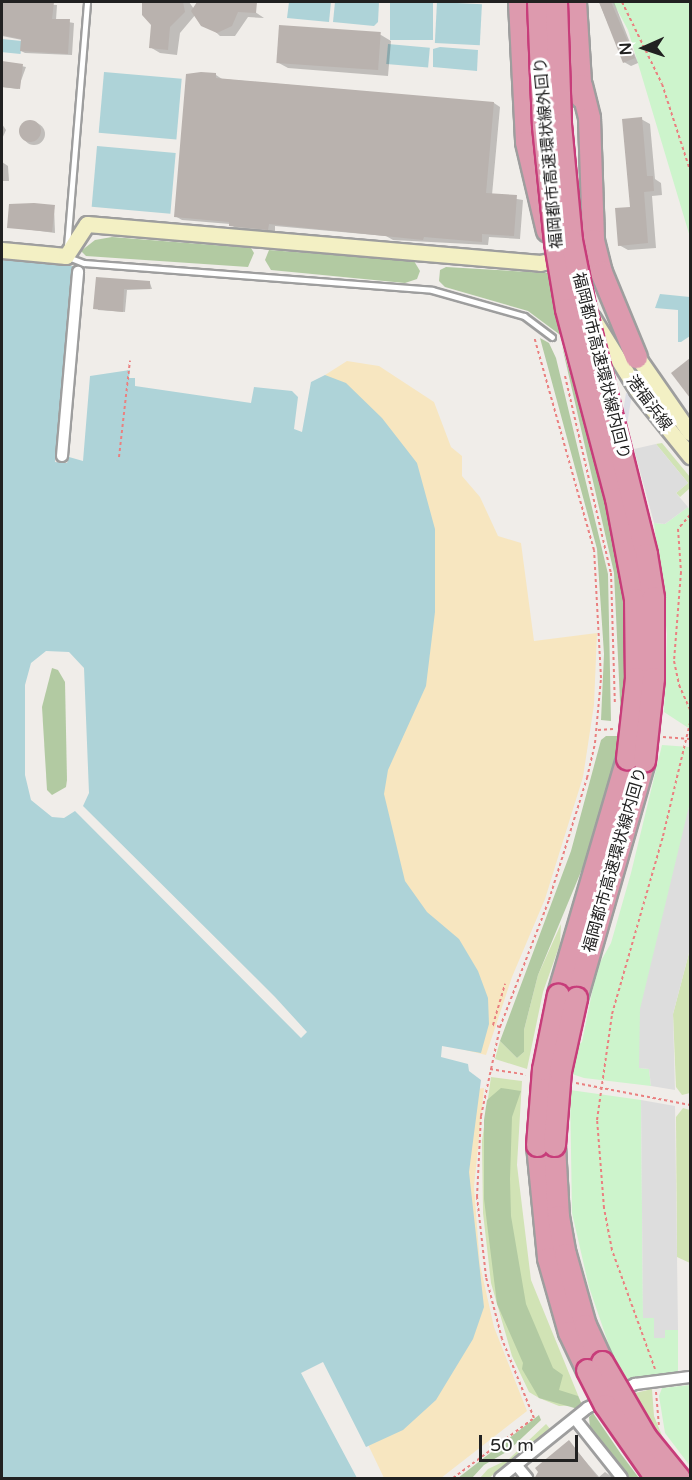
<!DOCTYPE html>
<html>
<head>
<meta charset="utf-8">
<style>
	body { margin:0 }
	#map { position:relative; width:692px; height:1480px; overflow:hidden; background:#f0ede9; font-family:"Varela Round","Noto Sans JP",sans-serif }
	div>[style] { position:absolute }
	.grass>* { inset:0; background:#d1e3b5 }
	.forest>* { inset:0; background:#b2caa2 }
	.sand>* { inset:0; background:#f7e6c0 }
	.park>* { inset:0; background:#cdf4cc }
	.parking>* { inset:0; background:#ddd }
	.plaza>* { inset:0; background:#dddee6; transform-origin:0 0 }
	.water>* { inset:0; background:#aed3d8; transform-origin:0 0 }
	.shadow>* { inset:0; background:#0003 }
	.round { border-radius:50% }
	.building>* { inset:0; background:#b9b2ae; transform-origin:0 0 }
	.path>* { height:2px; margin-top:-1px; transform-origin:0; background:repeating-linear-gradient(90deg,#ea8080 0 3px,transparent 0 6px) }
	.roads { filter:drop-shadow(2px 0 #9e9e9e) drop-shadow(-2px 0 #9e9e9e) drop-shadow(0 2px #9e9e9e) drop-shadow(0 -2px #9e9e9e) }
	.lane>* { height:5px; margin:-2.5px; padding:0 2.5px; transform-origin:2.5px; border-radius:2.5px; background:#fff }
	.street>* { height:10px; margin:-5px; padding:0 5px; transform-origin:5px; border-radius:5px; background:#fff }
	.secondary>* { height:15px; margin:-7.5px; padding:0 7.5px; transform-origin:7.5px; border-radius:7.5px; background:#f3f0c4 }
	.highway>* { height:21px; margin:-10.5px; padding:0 10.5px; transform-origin:10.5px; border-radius:10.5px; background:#dd9aae }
	.bridges { filter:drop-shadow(2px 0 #c73d7a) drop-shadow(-2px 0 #c73d7a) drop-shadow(0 2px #c73d7a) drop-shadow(0 -2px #c73d7a) }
	.highway-bridge>* { height:21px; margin:-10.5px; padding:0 10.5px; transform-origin:10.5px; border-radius:10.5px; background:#dd9aae }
	span { translate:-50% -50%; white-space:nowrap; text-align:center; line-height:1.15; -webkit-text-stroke:6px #fff; paint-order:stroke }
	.street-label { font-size:16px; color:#212121 }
	.frame { position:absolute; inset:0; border:3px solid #212121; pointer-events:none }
	.north { position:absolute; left:614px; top:18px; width:60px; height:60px; -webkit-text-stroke:4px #fff; paint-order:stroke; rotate:267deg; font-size:16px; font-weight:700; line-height:24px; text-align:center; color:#212121 }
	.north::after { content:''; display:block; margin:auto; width:21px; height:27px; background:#212121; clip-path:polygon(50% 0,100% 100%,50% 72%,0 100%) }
	.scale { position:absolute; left:479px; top:1435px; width:99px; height:27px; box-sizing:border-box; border:3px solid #212121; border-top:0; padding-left:8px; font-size:18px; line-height:21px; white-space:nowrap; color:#212121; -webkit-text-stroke:4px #fff; paint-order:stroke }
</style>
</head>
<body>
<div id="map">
	<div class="grass">
		<div style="clip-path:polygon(662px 443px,690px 477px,690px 488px,680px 497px,676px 493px,688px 483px,656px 444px)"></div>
		<div style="clip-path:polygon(561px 924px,560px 944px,543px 992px,527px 1069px,495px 1059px,500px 1041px,517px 1058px,524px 1052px,524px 1030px,538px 975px)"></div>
		<div style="clip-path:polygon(690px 949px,690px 1093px,682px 1095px,676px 1087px,673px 1014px)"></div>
		<div style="clip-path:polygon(491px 1077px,522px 1081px,517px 1165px,531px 1280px,582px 1405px,559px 1406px,539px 1398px,529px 1392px,512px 1356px,491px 1283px,483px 1213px,482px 1141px)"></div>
		<div style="clip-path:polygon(683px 1108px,690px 1110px,690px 1263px,677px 1257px,676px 1117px)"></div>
		<div style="clip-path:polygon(652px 1389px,654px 1416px,669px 1453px,631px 1394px)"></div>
		<div style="clip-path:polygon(546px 1424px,551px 1430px,489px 1478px,480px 1478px,488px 1469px,509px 1459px)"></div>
	</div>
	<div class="forest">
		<div style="clip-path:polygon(112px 237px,251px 248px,254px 253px,248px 267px,86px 256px,81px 251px,95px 240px)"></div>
		<div style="clip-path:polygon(269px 250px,414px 261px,420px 271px,417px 279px,405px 283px,271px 270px,265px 260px)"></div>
		<div style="clip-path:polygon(446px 267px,548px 273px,563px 337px,528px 311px,445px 287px,439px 281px,440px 270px)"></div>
		<div style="clip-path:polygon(540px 338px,549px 343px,556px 358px,608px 574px,611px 721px,601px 720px,604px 654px,597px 549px)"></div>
		<div style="clip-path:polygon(562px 346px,604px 488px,621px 571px,626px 651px,621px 722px,614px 573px)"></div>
		<div style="clip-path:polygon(52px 668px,58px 670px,65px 682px,67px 780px,66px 787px,52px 795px,47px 790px,42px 707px)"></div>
		<div style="clip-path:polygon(606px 736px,620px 736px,595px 838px,538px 975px,524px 1030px,524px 1052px,517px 1058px,500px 1041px,571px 851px,601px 740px)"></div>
		<div style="clip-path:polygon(501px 1088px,521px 1091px,512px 1117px,510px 1179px,511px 1216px,526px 1304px,553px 1368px,563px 1375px,559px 1390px,578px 1396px,582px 1405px,578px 1409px,539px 1398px,522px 1369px,523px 1363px,497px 1304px,484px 1199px,484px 1120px,487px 1100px)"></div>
		<div style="clip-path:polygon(593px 1413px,621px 1454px,639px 1478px,629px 1478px,590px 1428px,589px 1417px)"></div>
		<div style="clip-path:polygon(539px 1415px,541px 1420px,508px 1451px,484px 1465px,472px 1478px,458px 1478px)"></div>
	</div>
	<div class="sand">
		<div style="clip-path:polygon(347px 361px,379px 366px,434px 402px,451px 447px,462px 456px,462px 476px,480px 497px,498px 536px,521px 543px,534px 641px,597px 633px,594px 705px,583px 777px,545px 899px,512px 977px,486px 1055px,440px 1044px,437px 1055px,470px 1090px,484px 1088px,474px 1187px,480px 1265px,494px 1327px,527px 1411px,441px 1478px,384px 1478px,362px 1432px,417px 1069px,238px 960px,225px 946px,247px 936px,378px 420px,325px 375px)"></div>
	</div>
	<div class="park">
		<div style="clip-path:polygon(613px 2px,690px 2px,690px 237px,628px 30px)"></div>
		<div style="clip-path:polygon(688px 507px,690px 511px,690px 729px,664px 712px,667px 634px,654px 523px,665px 524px)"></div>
		<div style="clip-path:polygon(662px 745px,690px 747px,690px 802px,639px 1068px,649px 1069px,651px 1086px,584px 1078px,572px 1074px,576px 1047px,582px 1042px,597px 968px,611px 943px,631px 873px)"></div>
		<div style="clip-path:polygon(570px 1090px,641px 1100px,643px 1317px,654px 1317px,654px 1337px,665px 1330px,678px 1330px,678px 1372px,624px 1382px,614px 1360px,589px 1287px,572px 1213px)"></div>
		<div style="clip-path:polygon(690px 1385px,690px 1466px,665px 1433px,659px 1396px,662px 1388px)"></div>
	</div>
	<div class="parking">
		<div style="clip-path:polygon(656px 444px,688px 483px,676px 493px,688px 507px,665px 524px,654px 523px,634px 449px)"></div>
		<div style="clip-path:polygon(690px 802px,690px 949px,673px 1014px,675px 1090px,651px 1086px,649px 1069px,639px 1068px,640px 1009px)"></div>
		<div style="clip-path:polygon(641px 1100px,675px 1106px,678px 1330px,665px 1330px,665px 1338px,654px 1338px,654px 1318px,643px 1318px)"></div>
	</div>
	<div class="plaza">
		<div style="left:626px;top:393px;width:6px;height:106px;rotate:9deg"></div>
	</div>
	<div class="water">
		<div style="clip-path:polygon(289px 2px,331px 2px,329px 22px,287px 18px)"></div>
		<div style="clip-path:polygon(335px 2px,379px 2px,378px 22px,374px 26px,333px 22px)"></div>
		<div style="left:390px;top:2px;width:43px;height:38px"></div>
		<div style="left:437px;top:2px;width:45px;height:41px;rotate:3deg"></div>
		<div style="left:2px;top:39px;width:20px;height:13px;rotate:6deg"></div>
		<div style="left:388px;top:44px;width:42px;height:20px;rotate:5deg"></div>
		<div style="clip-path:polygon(440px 47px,478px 50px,477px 71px,433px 67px,433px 49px)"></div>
		<div style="left:104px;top:72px;width:78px;height:61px;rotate:5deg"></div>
		<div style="left:97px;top:146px;width:79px;height:61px;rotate:5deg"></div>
		<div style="clip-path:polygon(evenodd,2px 260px,73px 266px,55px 462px,67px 463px,69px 457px,83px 461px,90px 376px,130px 370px,129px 378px,135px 378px,135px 386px,251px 403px,254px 387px,292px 391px,298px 397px,294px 429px,302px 432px,311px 382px,325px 375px,346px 383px,382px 418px,417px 463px,435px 529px,435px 612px,426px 686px,388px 770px,384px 794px,405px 881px,427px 912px,459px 939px,478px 971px,488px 998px,489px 1024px,481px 1053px,442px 1046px,441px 1057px,468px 1064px,469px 1071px,481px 1080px,469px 1172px,484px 1307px,473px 1339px,436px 1400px,403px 1430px,366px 1447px,323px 1362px,301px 1373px,357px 1478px,2px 1478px,2px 260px,46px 651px,69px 652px,84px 668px,89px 793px,83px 806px,275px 997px,307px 1032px,301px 1038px,75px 811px,64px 818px,52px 817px,31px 800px,25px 775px,25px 685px,31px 663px,46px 651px)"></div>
		<div style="clip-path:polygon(660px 294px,690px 297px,690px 336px,681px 342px,678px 342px,678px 310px,655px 308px)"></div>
	</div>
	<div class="shadow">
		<div style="clip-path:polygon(2px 2px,57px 5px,56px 20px,74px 23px,72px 55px,25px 53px,21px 51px,22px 40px,2px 36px)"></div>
		<div style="clip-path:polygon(144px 2px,189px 2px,194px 9px,199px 2px,240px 2px,264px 18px,248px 17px,235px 36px,220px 36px,196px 14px,180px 33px,177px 55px,160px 53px,150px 47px,152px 25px,144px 15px)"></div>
		<div style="clip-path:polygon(599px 2px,614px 2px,638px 63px,631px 66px,624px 62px)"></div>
		<div style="clip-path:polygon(381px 35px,391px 41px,388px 76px,288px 68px,277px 62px)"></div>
		<div style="clip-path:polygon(2px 62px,26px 67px,18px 89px,2px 87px)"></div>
		<div style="clip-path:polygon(216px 75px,222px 79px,494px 103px,500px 107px,492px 195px,523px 200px,520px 239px,489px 237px,488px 245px,393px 240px,386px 236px,275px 226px,275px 232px,237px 229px,230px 224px,182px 220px,175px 216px)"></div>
		<div style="clip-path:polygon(641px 119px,650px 124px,655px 179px,661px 183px,662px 195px,652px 196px,656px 248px,628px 250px,619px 245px,631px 208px)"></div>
		<div class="round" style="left:23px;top:123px;width:22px;height:22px"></div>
		<div style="clip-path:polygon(2px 124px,6px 130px,2px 139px)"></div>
		<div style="clip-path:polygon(2px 162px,8px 166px,9px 181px,2px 181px)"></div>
		<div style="clip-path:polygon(54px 207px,55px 233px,9px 227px)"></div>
		<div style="clip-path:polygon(98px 278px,150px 283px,152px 289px,127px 290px,125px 312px,98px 310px)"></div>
		<div style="clip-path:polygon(569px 1442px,599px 1477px,605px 1472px,614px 1478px,546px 1478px)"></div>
	</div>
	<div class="building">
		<div style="clip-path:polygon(2px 2px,54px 2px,52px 19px,70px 19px,68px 54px,20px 51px,21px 39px,2px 35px)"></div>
		<div style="clip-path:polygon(142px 2px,183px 2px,185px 12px,170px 27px,168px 50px,149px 48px,151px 25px,142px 15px)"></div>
		<div style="clip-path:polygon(197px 2px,257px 2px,256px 13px,238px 12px,232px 26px,217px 33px,201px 26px,191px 11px)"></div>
		<div style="clip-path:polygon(599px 2px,611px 2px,635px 58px,623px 63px)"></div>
		<div style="left:279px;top:25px;width:102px;height:38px;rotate:4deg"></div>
		<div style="clip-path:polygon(2px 61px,23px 64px,20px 89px,2px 87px)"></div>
		<div style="clip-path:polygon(201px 72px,216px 73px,216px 78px,494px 102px,486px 193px,517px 195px,514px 236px,482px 234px,482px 242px,424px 237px,423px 240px,269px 224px,268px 230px,229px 226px,229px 222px,174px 217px,186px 74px)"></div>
		<div style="clip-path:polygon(642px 117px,647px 176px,653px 176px,654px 191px,644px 192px,648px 243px,618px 246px,615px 208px,630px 207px,622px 119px)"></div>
		<div class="round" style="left:19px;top:120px;width:22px;height:22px"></div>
		<div style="clip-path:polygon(34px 203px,55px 205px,52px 232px,7px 228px,9px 204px)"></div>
		<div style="clip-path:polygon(96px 277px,150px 281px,150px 289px,124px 289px,123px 312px,93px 309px)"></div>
		<div style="clip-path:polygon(690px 358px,690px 398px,671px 373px)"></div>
		<div style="clip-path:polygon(569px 1440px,599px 1479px,534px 1479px,538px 1472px,535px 1468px)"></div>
	</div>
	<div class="path">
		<div style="left:622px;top:2px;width:91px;rotate:64deg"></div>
		<div style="left:662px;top:84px;width:90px;rotate:72deg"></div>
		<div style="left:565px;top:376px;width:202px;rotate:76.9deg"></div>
		<div style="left:611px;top:573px;width:131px;rotate:88.3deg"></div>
		<div style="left:119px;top:457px;width:97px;rotate:-83.5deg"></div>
		<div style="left:690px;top:515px;width:18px;rotate:131deg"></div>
		<div style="left:678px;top:529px;width:43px;rotate:86deg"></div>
		<div style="left:681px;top:572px;width:89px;rotate:94.5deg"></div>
		<div style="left:674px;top:661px;width:25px;rotate:78deg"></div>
		<div style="left:679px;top:685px;width:27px;rotate:66deg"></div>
		<div style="left:598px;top:730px;width:15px;rotate:-4deg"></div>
		<div style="left:663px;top:737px;width:27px;rotate:4deg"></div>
		<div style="left:500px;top:1027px;width:7px;rotate:-164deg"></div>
		<div style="left:493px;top:1025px;width:43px;rotate:-73.7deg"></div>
		<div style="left:490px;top:1069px;width:36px;rotate:9deg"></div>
		<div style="left:576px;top:1083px;width:116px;rotate:10.9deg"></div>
		<div style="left:655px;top:1369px;width:127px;rotate:-109.9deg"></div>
		<div style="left:612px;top:1250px;width:43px;rotate:-100.8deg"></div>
		<div style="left:604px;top:1208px;width:88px;rotate:-94.5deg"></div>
		<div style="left:597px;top:1120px;width:107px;rotate:-81.9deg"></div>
		<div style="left:612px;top:1014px;width:185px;rotate:-74deg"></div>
		<div style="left:663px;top:836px;width:116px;rotate:-76.6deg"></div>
		<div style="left:656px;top:1392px;width:33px;rotate:85deg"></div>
		<div style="left:453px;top:1478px;width:101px;rotate:-36.5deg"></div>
		<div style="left:534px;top:1418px;width:85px;rotate:-112.1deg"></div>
		<div style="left:502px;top:1339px;width:64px;rotate:-104.5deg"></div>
		<div style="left:486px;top:1277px;width:81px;rotate:-96.4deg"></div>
		<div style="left:477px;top:1197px;width:81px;rotate:-87.2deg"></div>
		<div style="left:481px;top:1116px;width:91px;rotate:-77.9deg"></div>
		<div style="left:500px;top:1027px;width:136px;rotate:-68.9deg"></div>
		<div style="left:549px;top:900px;width:128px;rotate:-72.7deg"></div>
		<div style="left:587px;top:778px;width:36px;rotate:-77deg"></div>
		<div style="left:595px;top:743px;width:65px;rotate:-84.7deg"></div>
		<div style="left:601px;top:678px;width:128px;rotate:-93.1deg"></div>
		<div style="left:594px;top:550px;width:222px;rotate:-105.7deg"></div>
	</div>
	<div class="roads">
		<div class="lane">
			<div style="left:67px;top:246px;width:245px;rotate:-85.3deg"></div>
			<div style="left:68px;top:257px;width:17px;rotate:21deg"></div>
			<div style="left:84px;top:263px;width:349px;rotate:4.4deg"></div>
			<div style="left:432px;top:290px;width:96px;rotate:15.8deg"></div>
			<div style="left:524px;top:316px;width:35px;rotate:37deg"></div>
		</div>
		<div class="street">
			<div style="left:62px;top:456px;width:185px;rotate:-85deg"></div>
			<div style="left:575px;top:1419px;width:75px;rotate:51.5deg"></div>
			<div style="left:517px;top:1466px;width:16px;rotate:50deg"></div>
			<div style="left:500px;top:1478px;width:112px;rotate:-38.8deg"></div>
			<div style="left:587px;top:1408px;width:54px;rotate:-26.6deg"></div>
			<div style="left:635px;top:1384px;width:55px;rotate:-7.3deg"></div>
		</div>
		<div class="secondary">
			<div style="left:2px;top:250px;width:64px;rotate:5.4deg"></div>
			<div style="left:66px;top:256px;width:38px;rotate:-57deg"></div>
			<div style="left:87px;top:224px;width:455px;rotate:4.9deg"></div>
			<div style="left:540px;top:263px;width:27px;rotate:-13deg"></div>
			<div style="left:592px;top:317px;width:86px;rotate:58.3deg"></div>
			<div style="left:637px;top:390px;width:85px;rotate:51.2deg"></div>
			<div style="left:631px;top:348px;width:103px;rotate:55.2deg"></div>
		</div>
		<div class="highway">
			<div style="left:519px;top:2px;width:140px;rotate:87.1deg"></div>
			<div style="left:526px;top:142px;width:91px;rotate:76.7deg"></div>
			<div style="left:575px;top:2px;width:95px;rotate:86.4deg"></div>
			<div style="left:581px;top:85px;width:34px;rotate:76deg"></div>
			<div style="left:589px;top:118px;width:122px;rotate:88.1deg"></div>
			<div style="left:593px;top:240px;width:33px;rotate:76deg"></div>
			<div style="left:601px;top:272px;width:92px;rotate:67.6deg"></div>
			<div style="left:558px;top:994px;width:246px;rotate:-73.7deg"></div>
			<div style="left:576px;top:998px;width:247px;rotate:-74deg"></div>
			<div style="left:537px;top:1145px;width:114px;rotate:84.4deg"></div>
			<div style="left:548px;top:1258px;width:77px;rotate:74.2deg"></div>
			<div style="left:569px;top:1332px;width:42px;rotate:64.7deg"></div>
			<div style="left:554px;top:1145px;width:71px;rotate:86.8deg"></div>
			<div style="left:558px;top:1216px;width:39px;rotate:80deg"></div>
			<div style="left:565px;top:1254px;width:74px;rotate:74.3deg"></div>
			<div style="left:585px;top:1325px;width:41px;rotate:65.3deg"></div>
		</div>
	</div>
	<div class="bridges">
		<div class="highway-bridge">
			<div style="left:538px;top:2px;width:124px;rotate:87.7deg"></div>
			<div style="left:543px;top:126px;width:118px;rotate:84.1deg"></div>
			<div style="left:555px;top:243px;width:67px;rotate:80.5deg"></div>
			<div style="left:566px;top:309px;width:196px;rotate:75.2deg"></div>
			<div style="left:616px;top:498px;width:103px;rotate:79.3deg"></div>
			<div style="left:635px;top:599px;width:79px;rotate:89.3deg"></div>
			<div style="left:636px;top:678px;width:81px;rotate:96.4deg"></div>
			<div style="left:556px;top:2px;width:122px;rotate:88.1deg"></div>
			<div style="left:560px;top:124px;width:117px;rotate:84.6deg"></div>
			<div style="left:571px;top:240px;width:66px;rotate:78.7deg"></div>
			<div style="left:584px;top:305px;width:257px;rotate:76deg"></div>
			<div style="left:646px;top:554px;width:44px;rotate:80.8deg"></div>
			<div style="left:653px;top:597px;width:81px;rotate:90deg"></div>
			<div style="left:653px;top:678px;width:83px;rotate:96.2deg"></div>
			<div style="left:537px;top:1145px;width:76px;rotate:-85.5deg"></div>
			<div style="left:543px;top:1069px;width:76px;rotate:-78.7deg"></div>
			<div style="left:554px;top:1145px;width:74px;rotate:-85.4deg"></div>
			<div style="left:560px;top:1071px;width:75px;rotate:-77.6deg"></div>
			<div style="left:602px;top:1362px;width:86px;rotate:59.8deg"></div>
			<div style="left:645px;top:1436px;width:54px;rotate:51deg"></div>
			<div style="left:587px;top:1370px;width:39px;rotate:63deg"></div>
			<div style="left:605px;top:1405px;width:89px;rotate:55.1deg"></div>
		</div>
	</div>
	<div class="street-label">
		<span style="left:549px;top:153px;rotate:-95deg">福岡都市高速環状線外回り</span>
		<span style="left:601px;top:366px;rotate:76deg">福岡都市高速環状線内回り</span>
		<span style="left:649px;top:403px;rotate:53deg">港福浜線</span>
		<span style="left:615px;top:860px;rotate:-74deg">福岡都市高速環状線内回り</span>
	</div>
	<div class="frame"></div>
	<div class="north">N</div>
	<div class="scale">50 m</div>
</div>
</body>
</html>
